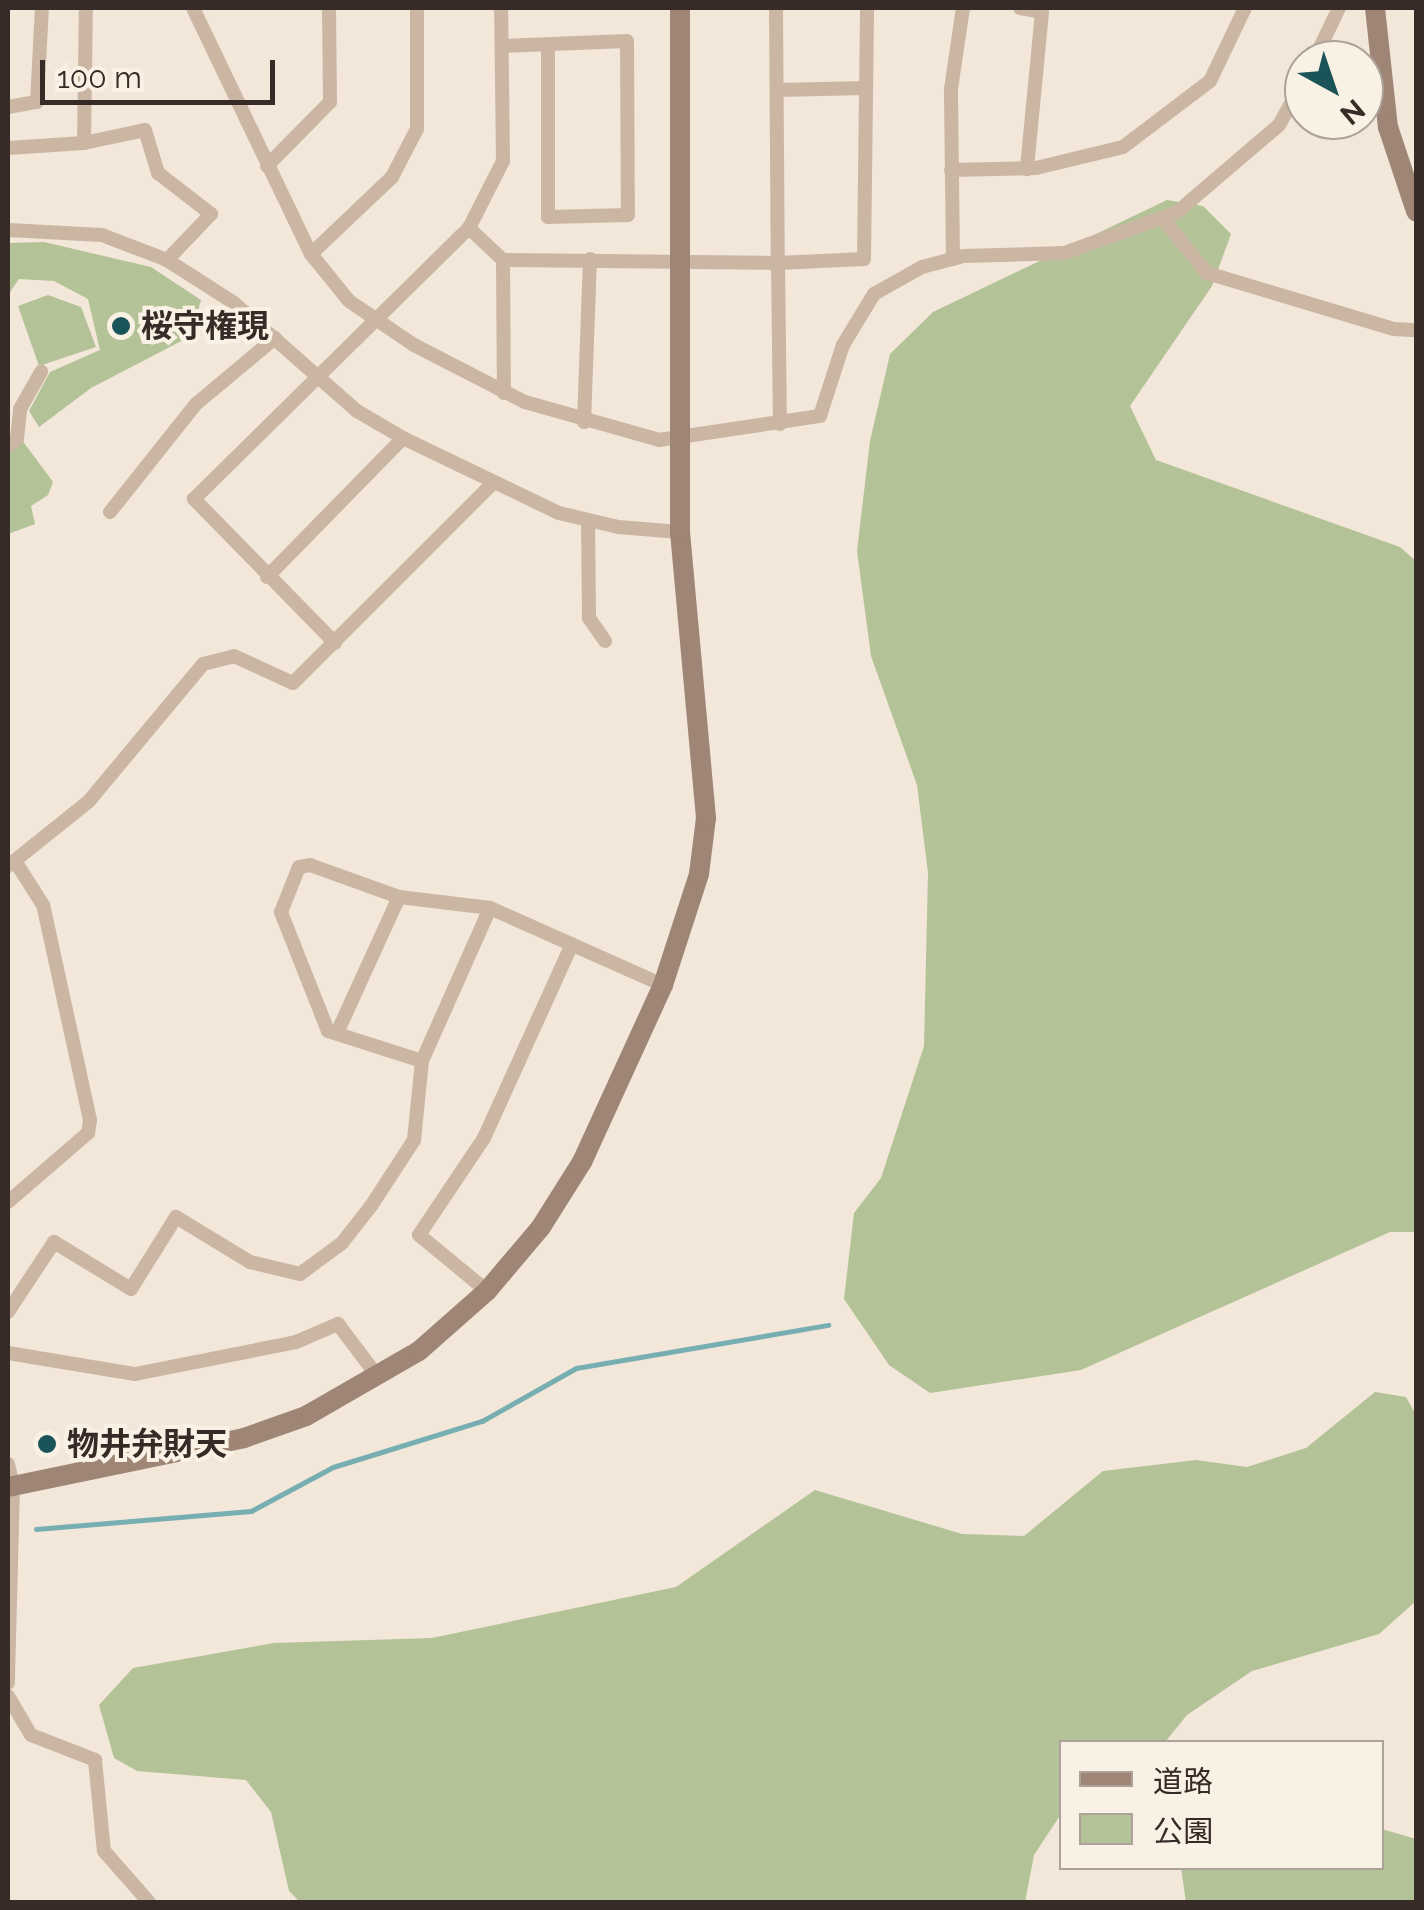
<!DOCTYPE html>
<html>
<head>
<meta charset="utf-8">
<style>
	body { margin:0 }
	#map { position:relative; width:1424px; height:1910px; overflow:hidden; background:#f2e7d9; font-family:Raleway,"Noto Sans JP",sans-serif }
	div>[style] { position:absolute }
	.green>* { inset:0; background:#b4c298 }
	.stream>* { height:5px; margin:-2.5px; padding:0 2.5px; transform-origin:2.5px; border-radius:2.5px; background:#76aeb1 }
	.street>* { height:14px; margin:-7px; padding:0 7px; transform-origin:7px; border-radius:7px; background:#cbb6a4 }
	.secondary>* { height:20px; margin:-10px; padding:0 10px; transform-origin:10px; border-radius:10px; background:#9f8576 }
	.dots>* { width:28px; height:28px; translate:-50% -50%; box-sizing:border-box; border:5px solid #faf1e5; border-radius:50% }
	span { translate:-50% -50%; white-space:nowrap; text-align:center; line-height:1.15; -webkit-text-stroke:8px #faf1e5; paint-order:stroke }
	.poi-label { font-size:32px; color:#362b26; font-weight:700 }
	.left { translate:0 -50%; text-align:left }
	.frame { position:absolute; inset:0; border:10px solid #362b26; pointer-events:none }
	.legend { position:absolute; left:1059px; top:1740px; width:325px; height:130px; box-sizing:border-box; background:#faf1e5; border:2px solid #aca299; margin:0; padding:12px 18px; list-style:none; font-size:30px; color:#362b26 }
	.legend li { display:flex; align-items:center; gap:20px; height:50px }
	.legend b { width:50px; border:2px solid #aca299 }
	.north { position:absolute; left:1284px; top:40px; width:100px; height:100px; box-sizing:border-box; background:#faf1e5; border:2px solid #aca299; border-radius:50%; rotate:140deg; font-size:28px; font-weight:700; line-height:40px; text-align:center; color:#362b26 }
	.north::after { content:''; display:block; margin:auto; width:35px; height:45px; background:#1a5459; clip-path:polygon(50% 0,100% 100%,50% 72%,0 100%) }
	.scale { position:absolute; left:40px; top:60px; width:235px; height:45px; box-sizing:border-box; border:5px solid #362b26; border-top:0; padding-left:12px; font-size:30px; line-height:35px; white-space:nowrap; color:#362b26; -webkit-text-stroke:8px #faf1e5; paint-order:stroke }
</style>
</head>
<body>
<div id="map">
	<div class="green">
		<div style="clip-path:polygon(1167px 200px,1203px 206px,1231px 234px,1212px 286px,1130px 406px,1156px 460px,1400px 547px,1416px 561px,1416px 1232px,1390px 1232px,1081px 1370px,930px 1393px,889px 1365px,844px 1299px,854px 1213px,881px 1178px,924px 1046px,928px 873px,917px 785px,871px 656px,857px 551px,870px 441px,890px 354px,933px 312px)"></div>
		<div style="clip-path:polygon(44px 242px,151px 267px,201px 300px,191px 336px,91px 388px,39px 427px,29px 411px,50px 372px,100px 350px,88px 299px,54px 281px,19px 279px,8px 295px,8px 243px)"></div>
		<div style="clip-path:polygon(48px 295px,81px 307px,96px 347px,39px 366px,18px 306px)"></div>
		<div style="clip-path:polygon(22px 440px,53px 482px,48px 495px,31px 506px,35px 524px,8px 534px,8px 450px)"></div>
		<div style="clip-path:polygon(1375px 1392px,1406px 1397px,1416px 1415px,1416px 1601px,1379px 1634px,1252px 1671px,1187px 1715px,1165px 1742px,1062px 1742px,1061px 1814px,1034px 1855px,1025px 1902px,300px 1902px,289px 1891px,271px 1812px,246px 1780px,137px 1771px,114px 1758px,99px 1705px,133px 1668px,274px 1643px,432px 1638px,676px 1587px,815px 1490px,962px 1534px,1024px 1536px,1103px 1471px,1196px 1460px,1247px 1467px,1306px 1448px)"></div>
		<div style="clip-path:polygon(1382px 1829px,1416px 1839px,1416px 1902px,1186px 1902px,1181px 1868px,1382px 1868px)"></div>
	</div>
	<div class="stream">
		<div style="left:36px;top:1529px;width:216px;rotate:-4.8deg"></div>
		<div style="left:251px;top:1511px;width:93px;rotate:-28.2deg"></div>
		<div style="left:333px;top:1467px;width:156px;rotate:-17.2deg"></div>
		<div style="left:482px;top:1421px;width:108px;rotate:-29.4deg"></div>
		<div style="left:576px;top:1368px;width:256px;rotate:-9.7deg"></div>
	</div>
	<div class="street">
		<div style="left:193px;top:8px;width:273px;rotate:64.4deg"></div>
		<div style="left:311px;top:254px;width:60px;rotate:51deg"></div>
		<div style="left:349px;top:301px;width:78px;rotate:34.1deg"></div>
		<div style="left:414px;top:345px;width:125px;rotate:27.2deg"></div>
		<div style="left:525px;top:402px;width:139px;rotate:15.8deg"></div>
		<div style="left:659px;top:440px;width:163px;rotate:-8.5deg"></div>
		<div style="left:820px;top:416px;width:75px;rotate:-72.1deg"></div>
		<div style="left:843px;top:345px;width:60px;rotate:-58.7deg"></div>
		<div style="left:874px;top:294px;width:55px;rotate:-29.4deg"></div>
		<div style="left:922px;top:267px;width:43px;rotate:-14.7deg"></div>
		<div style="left:964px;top:256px;width:100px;rotate:-1.7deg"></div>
		<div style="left:1064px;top:253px;width:119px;rotate:-19.7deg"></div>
		<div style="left:1176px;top:213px;width:135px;rotate:-40.5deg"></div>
		<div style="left:1279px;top:125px;width:51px;rotate:-60.9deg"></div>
		<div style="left:776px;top:8px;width:255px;rotate:89.6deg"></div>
		<div style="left:778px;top:263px;width:86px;rotate:-2.7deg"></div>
		<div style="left:864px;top:259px;width:251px;rotate:-89.3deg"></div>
		<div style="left:1020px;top:8px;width:22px;rotate:10deg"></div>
		<div style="left:1042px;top:12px;width:158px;rotate:95.5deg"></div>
		<div style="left:503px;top:46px;width:124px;rotate:-2.3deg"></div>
		<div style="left:627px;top:41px;width:174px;rotate:89.7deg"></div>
		<div style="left:628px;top:215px;width:80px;rotate:178.6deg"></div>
		<div style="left:548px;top:217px;width:173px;rotate:-90deg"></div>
		<div style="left:1314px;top:60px;width:58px;rotate:-64.3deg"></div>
		<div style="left:777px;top:90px;width:89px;rotate:-1.3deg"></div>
		<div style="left:8px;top:107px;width:29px;rotate:-10deg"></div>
		<div style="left:37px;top:102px;width:94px;rotate:-87deg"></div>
		<div style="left:84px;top:143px;width:62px;rotate:-12deg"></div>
		<div style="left:145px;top:130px;width:45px;rotate:73.2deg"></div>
		<div style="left:158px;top:173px;width:67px;rotate:37.7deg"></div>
		<div style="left:211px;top:214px;width:64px;rotate:133.7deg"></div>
		<div style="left:8px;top:148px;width:76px;rotate:-3.8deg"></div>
		<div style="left:84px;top:143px;width:135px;rotate:-89.2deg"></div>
		<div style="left:267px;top:166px;width:90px;rotate:-45.5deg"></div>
		<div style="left:330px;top:102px;width:94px;rotate:-90.6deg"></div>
		<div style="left:951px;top:170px;width:85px;rotate:-1.3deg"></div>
		<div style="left:1036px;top:168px;width:89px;rotate:-13.6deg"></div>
		<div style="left:1123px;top:147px;width:109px;rotate:-37.2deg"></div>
		<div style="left:1210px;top:81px;width:81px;rotate:-64.4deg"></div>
		<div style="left:1163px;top:219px;width:70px;rotate:50.8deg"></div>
		<div style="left:1207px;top:273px;width:195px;rotate:16.7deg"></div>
		<div style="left:1394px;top:329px;width:22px;rotate:3deg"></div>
		<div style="left:469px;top:228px;width:47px;rotate:43.3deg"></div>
		<div style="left:503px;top:260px;width:133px;rotate:89.6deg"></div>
		<div style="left:8px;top:230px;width:94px;rotate:3deg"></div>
		<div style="left:102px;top:235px;width:70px;rotate:21deg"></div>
		<div style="left:167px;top:260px;width:80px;rotate:32.7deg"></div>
		<div style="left:234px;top:303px;width:164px;rotate:41.3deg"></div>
		<div style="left:357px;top:411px;width:53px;rotate:30.4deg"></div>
		<div style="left:403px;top:438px;width:173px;rotate:25.7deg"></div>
		<div style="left:559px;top:513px;width:61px;rotate:13.3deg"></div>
		<div style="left:618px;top:527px;width:62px;rotate:4.6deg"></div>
		<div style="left:311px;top:254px;width:112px;rotate:-43.5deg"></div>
		<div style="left:392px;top:177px;width:54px;rotate:-62.5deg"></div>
		<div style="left:417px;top:129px;width:121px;rotate:-90deg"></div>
		<div style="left:953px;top:259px;width:170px;rotate:-90.7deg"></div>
		<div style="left:951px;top:89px;width:82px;rotate:-81.6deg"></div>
		<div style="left:503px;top:260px;width:275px;rotate:0.6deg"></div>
		<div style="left:778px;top:263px;width:161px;rotate:89.3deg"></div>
		<div style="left:584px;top:422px;width:163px;rotate:-87.9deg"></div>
		<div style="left:8px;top:446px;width:11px;rotate:-38deg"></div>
		<div style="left:17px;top:439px;width:30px;rotate:-84deg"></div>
		<div style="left:20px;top:409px;width:43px;rotate:-60.4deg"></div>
		<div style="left:110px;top:512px;width:138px;rotate:-51.5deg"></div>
		<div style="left:196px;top:404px;width:103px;rotate:-39.9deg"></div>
		<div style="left:588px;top:520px;width:98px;rotate:89.4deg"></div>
		<div style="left:589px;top:618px;width:28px;rotate:55deg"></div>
		<div style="left:267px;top:577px;width:194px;rotate:-45.6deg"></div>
		<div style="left:335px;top:643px;width:202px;rotate:-134.4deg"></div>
		<div style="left:194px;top:499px;width:386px;rotate:-44.6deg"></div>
		<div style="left:469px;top:228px;width:75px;rotate:-63.1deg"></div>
		<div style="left:503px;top:161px;width:153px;rotate:-90.7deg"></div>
		<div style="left:8px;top:866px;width:104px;rotate:-38.7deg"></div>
		<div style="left:89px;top:801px;width:178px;rotate:-50.2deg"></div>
		<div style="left:203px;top:664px;width:32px;rotate:-14deg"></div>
		<div style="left:234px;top:656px;width:65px;rotate:24.6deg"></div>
		<div style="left:293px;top:683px;width:284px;rotate:-45deg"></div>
		<div style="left:337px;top:1033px;width:149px;rotate:-65.5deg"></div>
		<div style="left:422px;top:1061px;width:167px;rotate:-66deg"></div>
		<div style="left:8px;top:1202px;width:106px;rotate:-40.8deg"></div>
		<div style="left:88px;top:1133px;width:13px;rotate:-81deg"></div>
		<div style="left:90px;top:1120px;width:220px;rotate:-102.3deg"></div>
		<div style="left:43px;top:905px;width:49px;rotate:-122.4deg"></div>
		<div style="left:487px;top:1291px;width:88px;rotate:-140.5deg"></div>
		<div style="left:419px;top:1235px;width:117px;rotate:-56.2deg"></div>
		<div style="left:484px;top:1138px;width:213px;rotate:-65.6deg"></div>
		<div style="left:8px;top:1312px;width:84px;rotate:-56.7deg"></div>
		<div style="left:54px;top:1242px;width:90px;rotate:31.4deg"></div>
		<div style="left:131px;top:1289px;width:85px;rotate:-58deg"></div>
		<div style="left:176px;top:1217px;width:87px;rotate:31.3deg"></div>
		<div style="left:250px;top:1262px;width:51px;rotate:13.5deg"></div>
		<div style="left:300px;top:1274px;width:52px;rotate:-36.4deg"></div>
		<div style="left:342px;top:1243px;width:47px;rotate:-51.9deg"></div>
		<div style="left:371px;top:1206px;width:79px;rotate:-56.9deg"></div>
		<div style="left:414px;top:1140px;width:79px;rotate:-84.2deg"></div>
		<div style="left:422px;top:1061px;width:99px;rotate:-162.3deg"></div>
		<div style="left:328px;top:1031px;width:128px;rotate:-111.6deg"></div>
		<div style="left:281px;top:912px;width:48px;rotate:-68.2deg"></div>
		<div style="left:299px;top:867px;width:11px;rotate:-10deg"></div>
		<div style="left:310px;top:865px;width:95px;rotate:19.8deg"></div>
		<div style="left:399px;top:897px;width:92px;rotate:6.9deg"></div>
		<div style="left:490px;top:908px;width:189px;rotate:24deg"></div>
		<div style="left:8px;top:1353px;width:129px;rotate:9.4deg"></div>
		<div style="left:135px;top:1374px;width:164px;rotate:-11.2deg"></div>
		<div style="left:296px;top:1342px;width:46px;rotate:-23.2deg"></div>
		<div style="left:338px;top:1324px;width:66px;rotate:53deg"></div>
		<div style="left:8px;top:1464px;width:23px;rotate:77deg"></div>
		<div style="left:13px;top:1486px;width:197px;rotate:91.5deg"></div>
		<div style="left:8px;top:1696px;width:45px;rotate:59.5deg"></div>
		<div style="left:31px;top:1735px;width:69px;rotate:21.3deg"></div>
		<div style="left:95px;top:1760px;width:91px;rotate:84.4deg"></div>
		<div style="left:104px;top:1851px;width:68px;rotate:48.6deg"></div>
	</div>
	<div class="secondary">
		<div style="left:1375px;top:8px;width:120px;rotate:83.8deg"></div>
		<div style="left:1388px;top:127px;width:89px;rotate:71.6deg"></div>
		<div style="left:8px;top:1487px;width:241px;rotate:-11.7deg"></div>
		<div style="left:244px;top:1438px;width:66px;rotate:-19.5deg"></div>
		<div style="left:306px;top:1416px;width:130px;rotate:-29.9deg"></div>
		<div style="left:419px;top:1351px;width:91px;rotate:-41.4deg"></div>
		<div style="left:487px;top:1291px;width:84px;rotate:-49.8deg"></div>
		<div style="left:541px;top:1227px;width:77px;rotate:-57.8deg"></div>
		<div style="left:582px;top:1162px;width:195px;rotate:-65.4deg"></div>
		<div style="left:663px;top:985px;width:117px;rotate:-72deg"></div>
		<div style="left:699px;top:874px;width:56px;rotate:-82.9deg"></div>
		<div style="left:706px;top:818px;width:287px;rotate:-95.2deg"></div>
		<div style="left:680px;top:532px;width:524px;rotate:-90deg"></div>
	</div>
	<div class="dots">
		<div style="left:121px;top:326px;background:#1a5459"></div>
		<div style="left:47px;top:1444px;background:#1a5459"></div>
	</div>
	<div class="poi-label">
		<span class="left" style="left:141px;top:326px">桜守権現</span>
		<span class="left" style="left:67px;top:1444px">物井弁財天</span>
	</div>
	<div class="frame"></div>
	<ul class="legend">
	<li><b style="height:12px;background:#9f8576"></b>道路</li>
	<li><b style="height:28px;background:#b4c298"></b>公園</li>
	</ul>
	<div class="north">N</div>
	<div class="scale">100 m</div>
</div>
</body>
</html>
